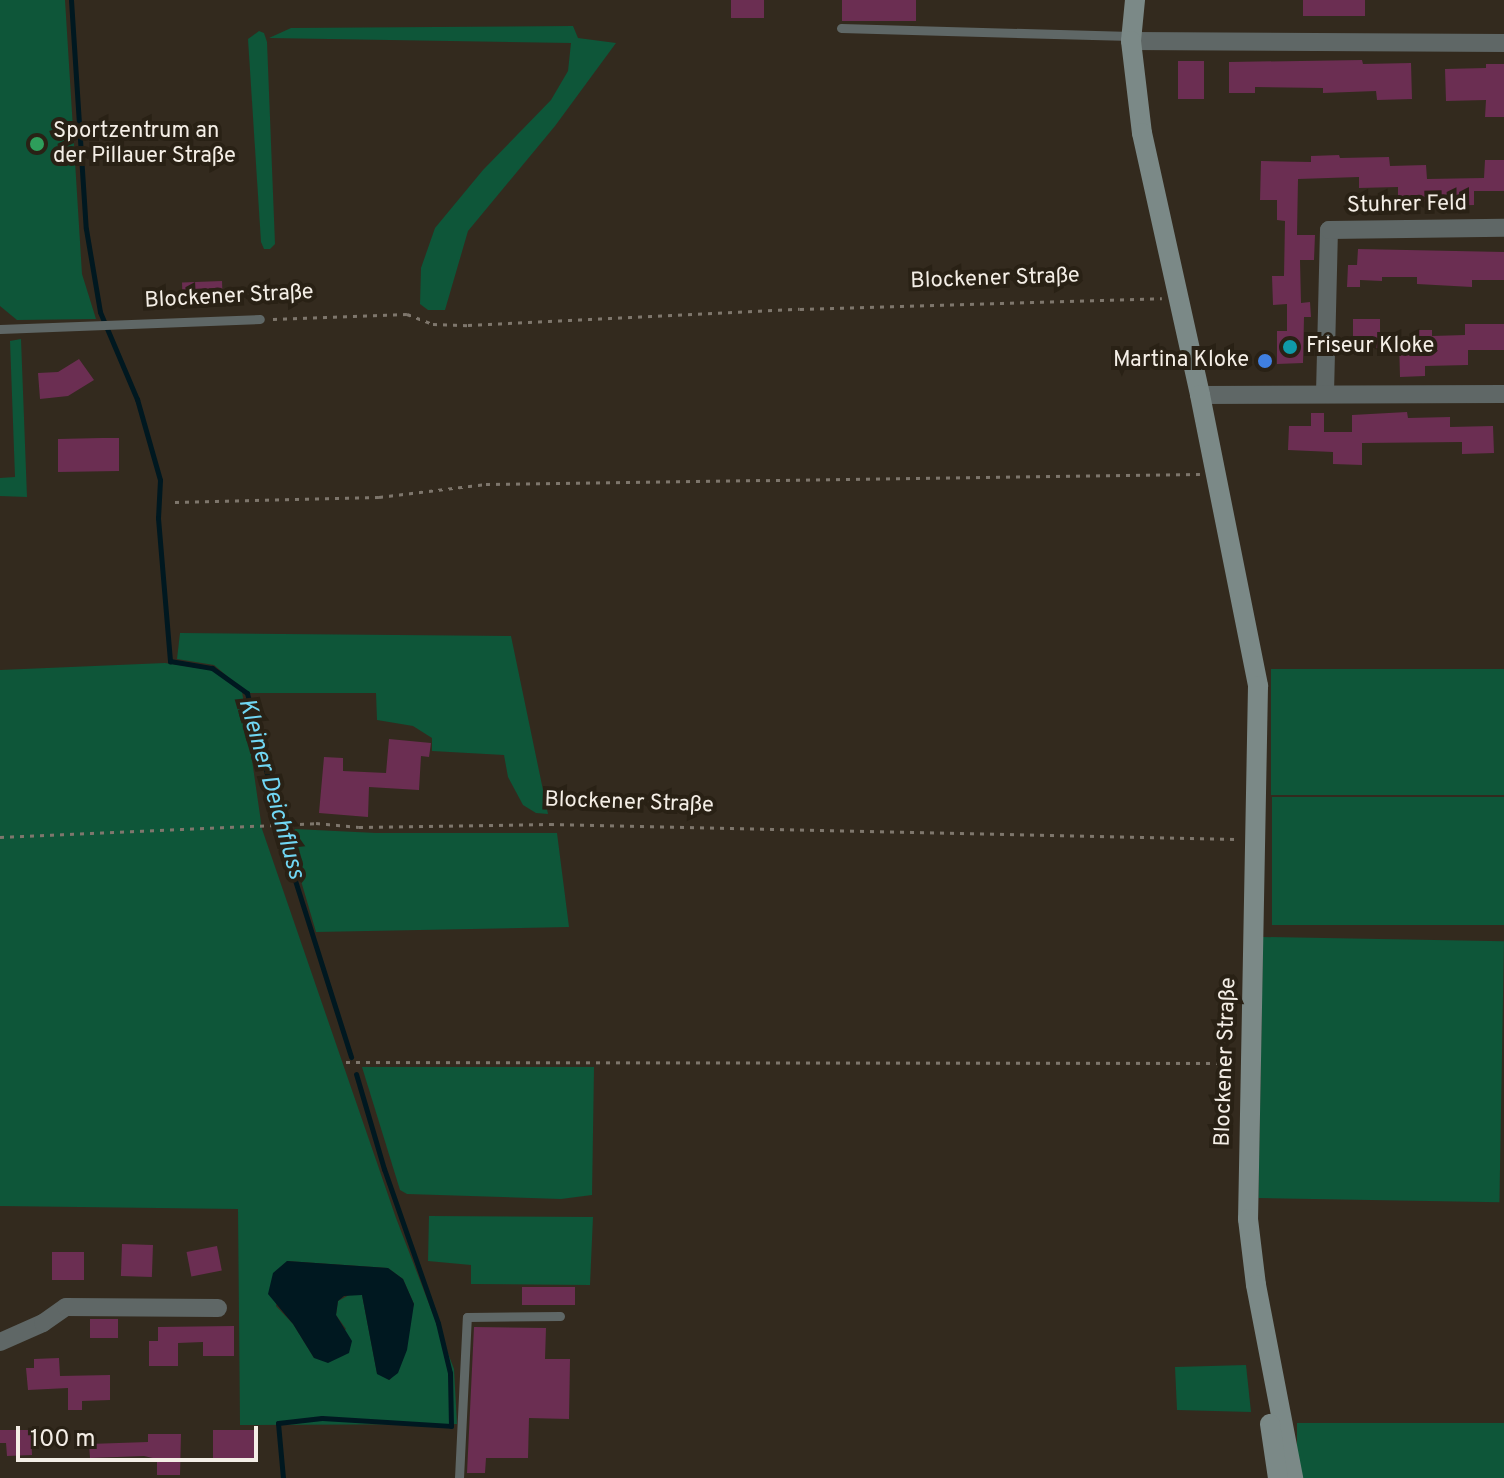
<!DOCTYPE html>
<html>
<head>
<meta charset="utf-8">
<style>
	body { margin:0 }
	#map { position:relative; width:1504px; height:1478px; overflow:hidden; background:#332a1e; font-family:Overpass,sans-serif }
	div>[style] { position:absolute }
	.green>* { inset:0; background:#0e5639; transform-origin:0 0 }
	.water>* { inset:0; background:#001820 }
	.stream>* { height:5px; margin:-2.5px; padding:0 2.5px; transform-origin:2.5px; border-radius:2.5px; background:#001820 }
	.building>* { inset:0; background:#6b2e52; transform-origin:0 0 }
	.path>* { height:3px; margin-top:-1.5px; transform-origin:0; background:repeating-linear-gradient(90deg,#7e766c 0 4px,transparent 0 10px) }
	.lane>* { height:9px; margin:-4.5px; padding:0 4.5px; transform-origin:4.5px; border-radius:4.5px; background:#5f6766 }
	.street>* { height:18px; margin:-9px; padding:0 9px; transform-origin:9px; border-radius:9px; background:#5f6766 }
	.secondary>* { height:20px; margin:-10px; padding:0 10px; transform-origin:10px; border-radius:10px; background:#7b8987 }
	.dots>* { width:22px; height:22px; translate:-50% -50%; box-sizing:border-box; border:4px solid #292115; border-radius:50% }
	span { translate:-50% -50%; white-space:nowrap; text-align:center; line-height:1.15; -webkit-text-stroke:8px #292115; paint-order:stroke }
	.poi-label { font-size:22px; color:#f4eee6 }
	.left { translate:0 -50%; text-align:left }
	.right { translate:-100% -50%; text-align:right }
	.street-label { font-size:22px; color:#f4eee6 }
	.water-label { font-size:24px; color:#71d7f4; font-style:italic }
	.scale { position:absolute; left:16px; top:1426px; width:242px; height:36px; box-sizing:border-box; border:4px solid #f4eee6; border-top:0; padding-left:10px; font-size:24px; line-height:28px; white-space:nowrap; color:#f4eee6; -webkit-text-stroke:6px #292115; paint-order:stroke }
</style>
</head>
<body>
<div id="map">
	<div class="green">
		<div style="clip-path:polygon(0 0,65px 0,82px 274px,96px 319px,17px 320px,0 306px)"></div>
		<div style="clip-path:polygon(573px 26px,578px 38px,616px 43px,555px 126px,468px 231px,445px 310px,428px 310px,420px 304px,421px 268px,435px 228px,483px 170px,551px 100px,568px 71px,571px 43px,269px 38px,291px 28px)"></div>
		<div style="clip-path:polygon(259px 31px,264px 33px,267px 42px,275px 244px,270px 249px,264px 249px,261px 242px,248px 39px)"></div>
		<div style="clip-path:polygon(21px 339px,27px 497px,0 496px,0 478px,15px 477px,10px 341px)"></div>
		<div style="clip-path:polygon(180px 633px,511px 636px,548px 814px,536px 813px,523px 805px,508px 777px,504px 755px,432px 751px,432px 738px,413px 726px,377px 720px,376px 693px,247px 693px,214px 665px,177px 659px)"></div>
		<div style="clip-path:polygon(evenodd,165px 663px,212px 670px,242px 691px,262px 829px,396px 1218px,454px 1369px,457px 1424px,240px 1425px,238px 1209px,0 1206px,0 670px,165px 663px,287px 1261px,388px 1268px,403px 1279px,414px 1304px,390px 1380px,377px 1373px,362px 1295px,351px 1294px,338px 1301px,336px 1315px,346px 1329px,314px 1358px,293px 1324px,276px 1306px,287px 1261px)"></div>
		<div style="left:1271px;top:669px;width:233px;height:126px"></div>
		<div style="left:1272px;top:797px;width:232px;height:128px"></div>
		<div style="clip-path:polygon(295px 829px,376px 833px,557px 833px,569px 927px,316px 932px,289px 840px)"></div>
		<div style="left:1263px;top:937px;width:241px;height:261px;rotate:1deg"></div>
		<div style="clip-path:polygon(362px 1067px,594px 1067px,592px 1195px,561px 1199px,407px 1194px,400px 1190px)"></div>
		<div style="clip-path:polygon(429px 1216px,593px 1217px,590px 1285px,471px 1284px,471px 1265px,428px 1261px)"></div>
		<div style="clip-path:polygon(1246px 1365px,1251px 1412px,1177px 1410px,1175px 1367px)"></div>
		<div style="left:1504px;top:1423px;width:55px;height:207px;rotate:90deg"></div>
	</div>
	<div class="water">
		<div style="clip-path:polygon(287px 1261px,388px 1268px,403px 1279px,414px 1304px,407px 1350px,398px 1373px,389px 1380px,377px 1374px,362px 1295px,344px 1296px,338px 1301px,336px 1315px,352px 1341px,349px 1353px,328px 1363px,314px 1358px,293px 1324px,268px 1294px,273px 1273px)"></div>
	</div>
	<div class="stream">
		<div style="left:71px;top:0;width:229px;rotate:86.3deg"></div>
		<div style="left:86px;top:229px;width:84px;rotate:80.4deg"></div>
		<div style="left:100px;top:312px;width:95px;rotate:67deg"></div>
		<div style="left:137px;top:399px;width:84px;rotate:74.1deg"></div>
		<div style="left:160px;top:480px;width:38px;rotate:93deg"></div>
		<div style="left:158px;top:518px;width:144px;rotate:85.2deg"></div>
		<div style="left:170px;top:661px;width:43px;rotate:9.5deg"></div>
		<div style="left:212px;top:668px;width:43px;rotate:35.5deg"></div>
		<div style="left:247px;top:693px;width:167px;rotate:76.1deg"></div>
		<div style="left:287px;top:855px;width:212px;rotate:72.4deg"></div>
		<div style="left:283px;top:1478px;width:55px;rotate:-95.2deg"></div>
		<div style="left:278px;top:1423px;width:44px;rotate:-6.5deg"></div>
		<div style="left:322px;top:1418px;width:129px;rotate:3.5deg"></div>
		<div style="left:451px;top:1426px;width:53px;rotate:-91.1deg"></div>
		<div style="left:450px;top:1373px;width:51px;rotate:-103.5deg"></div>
		<div style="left:438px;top:1323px;width:163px;rotate:-109.3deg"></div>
		<div style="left:384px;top:1169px;width:99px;rotate:-106.4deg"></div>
	</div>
	<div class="building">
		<div style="left:731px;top:0;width:33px;height:18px"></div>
		<div style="left:842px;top:0;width:74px;height:21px"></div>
		<div style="left:1303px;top:0;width:62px;height:16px"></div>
		<div style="clip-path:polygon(1362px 60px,1363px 64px,1411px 63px,1412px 99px,1377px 100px,1376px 91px,1323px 93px,1323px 88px,1255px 87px,1255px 93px,1229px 93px,1229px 62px)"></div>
		<div style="left:1178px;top:61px;width:26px;height:38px"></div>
		<div style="clip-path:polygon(1486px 64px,1504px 64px,1504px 117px,1485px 117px,1486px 100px,1446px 101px,1445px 69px,1486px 68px)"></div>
		<div style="clip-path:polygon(1339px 155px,1340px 158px,1389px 157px,1390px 166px,1426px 165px,1427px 179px,1484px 178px,1485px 160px,1504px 160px,1504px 191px,1474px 191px,1474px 205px,1440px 206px,1440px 201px,1398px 202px,1398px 187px,1359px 188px,1359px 177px,1298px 179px,1297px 235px,1315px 235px,1314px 260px,1300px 260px,1301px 303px,1310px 302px,1311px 317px,1304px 317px,1303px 363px,1277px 364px,1277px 331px,1287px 331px,1287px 304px,1273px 305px,1272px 276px,1284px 276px,1285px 221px,1277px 220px,1277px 200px,1260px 200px,1261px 161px,1311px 162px,1311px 156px)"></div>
		<div style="clip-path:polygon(1358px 249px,1504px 252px,1504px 280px,1472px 280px,1472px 287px,1417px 284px,1417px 277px,1382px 277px,1382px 281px,1360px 280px,1360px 287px,1347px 287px,1348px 265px,1357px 265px)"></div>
		<div style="left:222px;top:281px;width:23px;height:40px;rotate:88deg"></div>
		<div style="left:1353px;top:319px;width:27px;height:29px"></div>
		<div style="clip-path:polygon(1465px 324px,1504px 324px,1504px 350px,1468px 350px,1468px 365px,1425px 366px,1425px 376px,1400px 377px,1399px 340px,1419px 340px,1419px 330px,1432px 330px,1432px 336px,1465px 335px)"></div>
		<div style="clip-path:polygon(79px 359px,94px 380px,68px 396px,40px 399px,38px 373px,58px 372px)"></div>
		<div style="clip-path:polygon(1407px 412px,1408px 418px,1450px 417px,1450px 427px,1493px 426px,1494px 453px,1462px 454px,1462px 442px,1362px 443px,1362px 465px,1333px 464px,1333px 452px,1288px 450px,1289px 426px,1311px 426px,1311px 413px,1324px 413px,1324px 432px,1352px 432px,1352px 415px)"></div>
		<div style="clip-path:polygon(102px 438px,119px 438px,119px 471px,58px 472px,58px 439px)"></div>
		<div style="clip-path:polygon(389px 739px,431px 743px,429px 757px,421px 756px,419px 790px,369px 787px,368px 817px,319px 813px,324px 757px,343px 758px,343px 771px,386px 773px)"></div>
		<div style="left:122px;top:1244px;width:31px;height:32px;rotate:2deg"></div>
		<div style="left:217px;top:1246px;width:25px;height:31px;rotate:79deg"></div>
		<div style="left:52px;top:1252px;width:32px;height:28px"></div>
		<div style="left:522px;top:1287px;width:53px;height:18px"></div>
		<div style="left:90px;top:1319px;width:28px;height:19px"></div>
		<div style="clip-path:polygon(234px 1326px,234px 1356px,203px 1356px,203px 1342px,178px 1343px,178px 1366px,149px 1366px,149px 1341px,158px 1341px,158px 1327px)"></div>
		<div style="clip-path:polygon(474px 1327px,546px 1328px,545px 1359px,570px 1359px,569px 1419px,529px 1418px,528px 1458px,486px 1458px,485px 1473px,467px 1473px)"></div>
		<div style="clip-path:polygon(59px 1358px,60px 1376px,110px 1375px,110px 1400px,82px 1401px,82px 1410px,68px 1410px,68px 1388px,28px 1390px,26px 1368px,34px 1368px,34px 1359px)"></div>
		<div style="clip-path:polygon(0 1430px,31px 1430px,32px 1455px,7px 1456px,6px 1443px,0 1443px)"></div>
		<div style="left:213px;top:1430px;width:42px;height:29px"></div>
		<div style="clip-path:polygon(148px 1434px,181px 1434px,180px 1475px,157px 1475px,157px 1459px,144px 1456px,90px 1458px,89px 1444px,148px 1442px)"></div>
	</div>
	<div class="path">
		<div style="left:273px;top:319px;width:134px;rotate:-2.1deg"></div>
		<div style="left:407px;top:314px;width:28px;rotate:21deg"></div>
		<div style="left:433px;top:324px;width:35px;rotate:2deg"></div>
		<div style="left:468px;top:325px;width:332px;rotate:-2.8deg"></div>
		<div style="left:800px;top:309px;width:362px;rotate:-1.7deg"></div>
		<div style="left:175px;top:502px;width:204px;rotate:-1.4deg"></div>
		<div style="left:379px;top:497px;width:108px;rotate:-6.9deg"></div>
		<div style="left:486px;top:484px;width:714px;rotate:-0.8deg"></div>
		<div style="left:0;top:837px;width:316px;rotate:-2.5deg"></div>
		<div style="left:316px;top:823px;width:43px;rotate:5.3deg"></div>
		<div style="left:359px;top:827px;width:191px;rotate:-0.9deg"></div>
		<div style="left:550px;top:824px;width:686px;rotate:1.25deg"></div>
		<div style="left:346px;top:1062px;width:888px;rotate:0.06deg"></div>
	</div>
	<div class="lane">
		<div style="left:841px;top:28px;width:290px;rotate:1.6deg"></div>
		<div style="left:0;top:329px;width:260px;rotate:-2.2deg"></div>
		<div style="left:459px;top:1478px;width:161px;rotate:-87.2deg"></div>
		<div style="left:467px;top:1317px;width:93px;rotate:-0.6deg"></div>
	</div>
	<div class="street">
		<div style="left:1131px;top:41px;width:373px;rotate:0.3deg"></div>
		<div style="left:1325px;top:393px;width:163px;rotate:-88.6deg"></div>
		<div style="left:1329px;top:230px;width:175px;rotate:-0.7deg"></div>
		<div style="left:1200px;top:395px;width:304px;rotate:-0.2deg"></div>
		<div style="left:0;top:1342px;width:47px;rotate:-23.8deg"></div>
		<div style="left:43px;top:1323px;width:28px;rotate:-35deg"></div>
		<div style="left:66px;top:1307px;width:152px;rotate:0.4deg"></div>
	</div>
	<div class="secondary">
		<div style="left:1135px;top:0;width:41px;rotate:95.6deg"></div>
		<div style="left:1131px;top:41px;width:93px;rotate:83.2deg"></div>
		<div style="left:1142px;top:133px;width:268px;rotate:77.5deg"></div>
		<div style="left:1200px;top:395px;width:297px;rotate:78.7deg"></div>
		<div style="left:1258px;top:686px;width:533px;rotate:91.07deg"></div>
		<div style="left:1248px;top:1219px;width:66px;rotate:83.1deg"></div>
		<div style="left:1256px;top:1285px;width:197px;rotate:79.1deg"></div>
		<div style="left:1270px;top:1424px;width:55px;rotate:81.6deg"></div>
	</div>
	<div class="dots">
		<div style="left:37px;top:144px;background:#2e9e5b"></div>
		<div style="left:1290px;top:347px;background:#0f9aa8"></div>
		<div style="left:1265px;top:361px;background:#3f7fe0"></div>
	</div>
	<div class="poi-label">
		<span class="left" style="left:53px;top:144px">Sportzentrum an<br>der Pillauer Straße</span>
		<span class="left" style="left:1306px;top:347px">Friseur Kloke</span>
		<span class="right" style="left:1249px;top:361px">Martina Kloke</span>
	</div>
	<div class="street-label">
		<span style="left:1407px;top:205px;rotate:-1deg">Stuhrer Feld</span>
		<span style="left:995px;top:279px;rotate:-2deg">Blockener Straße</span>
		<span style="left:229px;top:297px;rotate:-3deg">Blockener Straße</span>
		<span style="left:629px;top:803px;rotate:2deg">Blockener Straße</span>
		<span style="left:1226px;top:1062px;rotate:-88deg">Blockener Straße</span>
	</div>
	<div class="water-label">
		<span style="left:270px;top:789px;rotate:74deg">Kleiner Deichfluss</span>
	</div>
	<div class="scale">100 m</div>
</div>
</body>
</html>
